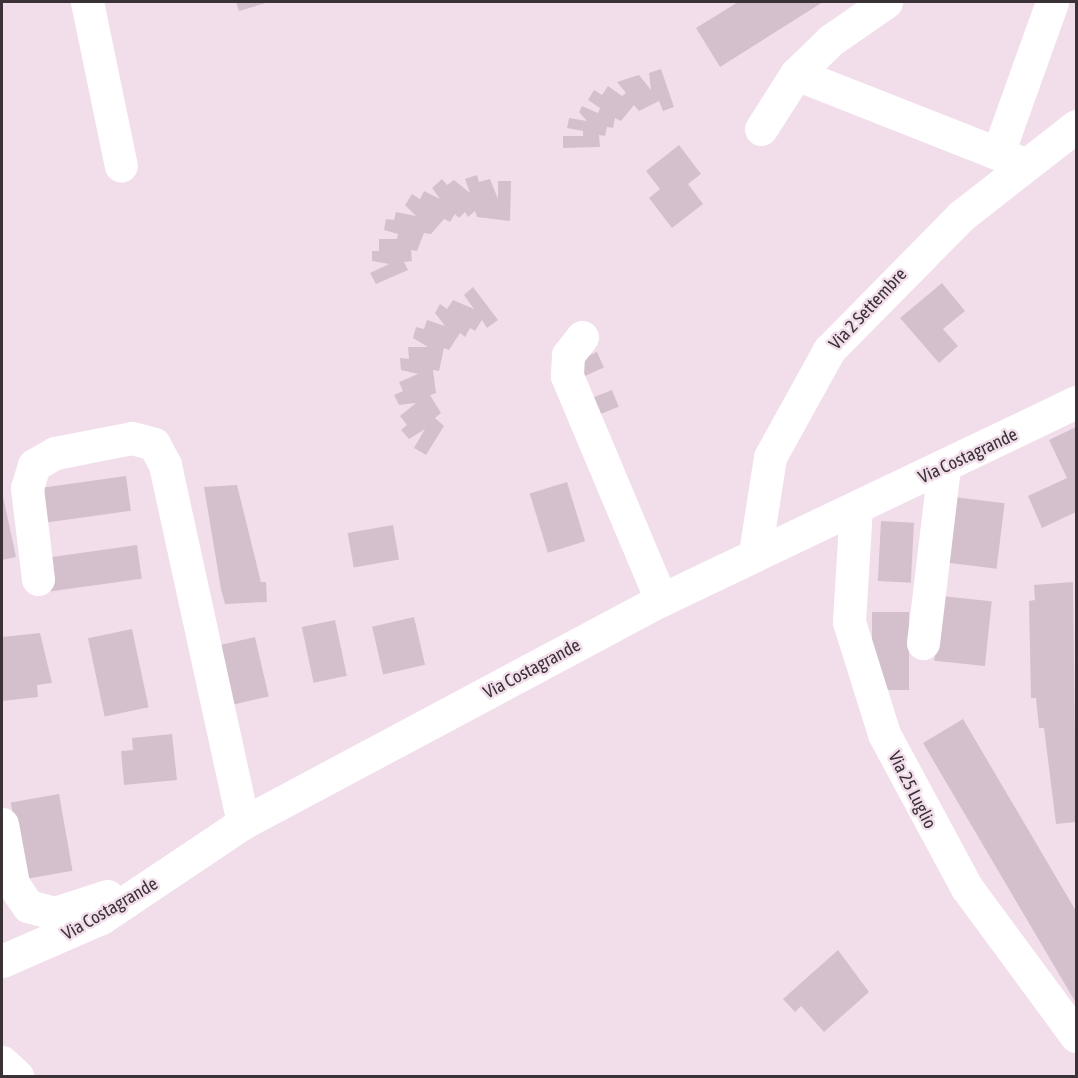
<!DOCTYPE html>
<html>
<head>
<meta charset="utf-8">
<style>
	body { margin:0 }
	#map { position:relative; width:1078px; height:1078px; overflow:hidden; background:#f2deeb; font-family:"Asap Condensed",sans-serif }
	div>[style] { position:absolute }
	.building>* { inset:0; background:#d4c0cd; transform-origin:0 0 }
	.minor>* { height:33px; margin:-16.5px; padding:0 16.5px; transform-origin:16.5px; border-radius:16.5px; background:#fff }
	span { translate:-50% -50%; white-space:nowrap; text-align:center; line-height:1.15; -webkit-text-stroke:5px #f2deeb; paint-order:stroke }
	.street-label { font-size:18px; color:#3a3237 }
	.frame { position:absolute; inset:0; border:3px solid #3a3237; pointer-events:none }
</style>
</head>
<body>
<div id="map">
	<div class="building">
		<div style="clip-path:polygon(236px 2px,269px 2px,239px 11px)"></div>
		<div style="clip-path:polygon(738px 2px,823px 2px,720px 67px,696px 28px)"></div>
		<div style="clip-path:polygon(661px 69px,674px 107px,663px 111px,659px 101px,639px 111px,634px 105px,621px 121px,615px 118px,613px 128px,607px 127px,605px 136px,599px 135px,600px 147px,563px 148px,563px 136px,583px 136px,583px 131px,567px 128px,569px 118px,587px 121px,579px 112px,582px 106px,598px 113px,600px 108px,588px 100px,594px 90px,602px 95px,608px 86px,622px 96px,626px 93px,617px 82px,639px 75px,651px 90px,649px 73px)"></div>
		<div style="clip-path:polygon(679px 145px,701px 174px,688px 184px,703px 204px,672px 228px,649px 198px,660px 189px,646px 171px)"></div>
		<div style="clip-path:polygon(477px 175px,479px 182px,490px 179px,498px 199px,498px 181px,511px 181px,510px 221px,477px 217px,475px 211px,468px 217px,465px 212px,459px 218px,455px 214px,450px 222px,444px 219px,431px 234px,424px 233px,417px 251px,411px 250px,412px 261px,404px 262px,408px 270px,376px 284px,370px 273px,389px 264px,372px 261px,372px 251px,379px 251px,379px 239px,397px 239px,398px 234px,384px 230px,386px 219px,394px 220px,396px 212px,416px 216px,405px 205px,412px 194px,420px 199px,424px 191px,440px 199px,432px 188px,442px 179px,447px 185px,454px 180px,470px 193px,465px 179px)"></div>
		<div style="clip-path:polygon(942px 283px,965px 311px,943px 329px,958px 346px,939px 363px,900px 318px)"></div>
		<div style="clip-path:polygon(473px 287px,498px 320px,487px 328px,482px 320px,475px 331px,470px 328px,465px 337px,460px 333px,449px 350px,444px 348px,439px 371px,433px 370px,436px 393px,430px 395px,441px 413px,435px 418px,444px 426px,426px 455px,414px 448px,425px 429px,409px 439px,401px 430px,407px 425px,400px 416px,416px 403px,399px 405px,394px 395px,403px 391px,399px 382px,418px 374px,401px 370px,400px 358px,409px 359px,408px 347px,428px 347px,413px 338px,416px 327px,424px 329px,427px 320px,445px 326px,435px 313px,440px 304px,447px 309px,453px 300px,474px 309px,464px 295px)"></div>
		<div style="left:597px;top:352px;width:17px;height:22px;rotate:66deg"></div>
		<div style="left:612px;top:390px;width:18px;height:21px;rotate:68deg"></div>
		<div style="clip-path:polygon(1076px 427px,1076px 512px,1042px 528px,1028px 496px,1067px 478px,1049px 440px)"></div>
		<div style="left:126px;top:476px;width:35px;height:94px;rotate:82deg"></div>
		<div style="left:567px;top:482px;width:62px;height:39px;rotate:73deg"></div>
		<div style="clip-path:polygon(237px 485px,261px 582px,266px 582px,267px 602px,225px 604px,221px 589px,204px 487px)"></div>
		<div style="clip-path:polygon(2px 492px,16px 557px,2px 560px)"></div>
		<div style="left:954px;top:497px;width:51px;height:66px;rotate:7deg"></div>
		<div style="left:881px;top:521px;width:33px;height:60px;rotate:3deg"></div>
		<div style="left:393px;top:525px;width:35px;height:46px;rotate:80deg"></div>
		<div style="left:137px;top:545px;width:34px;height:93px;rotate:82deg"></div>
		<div style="clip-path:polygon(1073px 582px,1076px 822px,1056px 824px,1044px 728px,1039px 728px,1036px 698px,1031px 698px,1029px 601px,1035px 600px,1034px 585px)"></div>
		<div style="left:941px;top:596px;width:51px;height:65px;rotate:6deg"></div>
		<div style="left:872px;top:612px;width:37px;height:78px"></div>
		<div style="left:414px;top:617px;width:49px;height:43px;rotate:77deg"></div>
		<div style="left:335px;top:620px;width:57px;height:34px;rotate:78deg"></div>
		<div style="left:132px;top:629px;width:80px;height:45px;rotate:78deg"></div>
		<div style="clip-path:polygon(40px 633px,52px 683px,37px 685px,38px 697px,2px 701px,2px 637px)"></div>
		<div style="left:255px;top:637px;width:61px;height:41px;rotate:77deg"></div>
		<div style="clip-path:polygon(963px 719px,1076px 911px,1076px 1003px,923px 743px)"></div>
		<div style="clip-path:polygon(172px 734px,177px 780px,124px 785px,121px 751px,133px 750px,132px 738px)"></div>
		<div style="left:59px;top:794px;width:78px;height:49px;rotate:80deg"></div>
		<div style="clip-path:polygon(838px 950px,869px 992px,824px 1032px,801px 1006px,795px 1012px,783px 999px)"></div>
	</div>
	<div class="minor">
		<div style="left:87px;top:2px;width:167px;rotate:78.3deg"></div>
		<div style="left:886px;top:2px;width:67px;rotate:145.4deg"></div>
		<div style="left:831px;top:40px;width:49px;rotate:135.8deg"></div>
		<div style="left:796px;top:74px;width:246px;rotate:21.5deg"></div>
		<div style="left:761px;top:129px;width:65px;rotate:-57.5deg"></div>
		<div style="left:998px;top:153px;width:160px;rotate:-70.3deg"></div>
		<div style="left:582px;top:337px;width:23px;rotate:128deg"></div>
		<div style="left:568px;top:355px;width:21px;rotate:93deg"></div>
		<div style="left:567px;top:376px;width:243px;rotate:67.2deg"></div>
		<div style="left:856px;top:507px;width:115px;rotate:93.5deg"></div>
		<div style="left:849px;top:622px;width:117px;rotate:72.6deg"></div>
		<div style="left:884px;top:734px;width:175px;rotate:61.7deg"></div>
		<div style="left:967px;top:888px;width:184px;rotate:53.6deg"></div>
		<div style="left:755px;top:553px;width:97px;rotate:-81.1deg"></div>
		<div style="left:770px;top:457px;width:122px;rotate:-61.1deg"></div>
		<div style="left:829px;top:350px;width:188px;rotate:-45.4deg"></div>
		<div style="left:961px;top:216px;width:146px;rotate:-38deg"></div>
		<div style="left:38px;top:579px;width:92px;rotate:-96.9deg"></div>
		<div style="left:27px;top:488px;width:24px;rotate:-73deg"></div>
		<div style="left:34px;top:465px;width:24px;rotate:-30deg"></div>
		<div style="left:55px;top:453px;width:78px;rotate:-11deg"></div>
		<div style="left:132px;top:438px;width:23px;rotate:15deg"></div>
		<div style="left:154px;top:444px;width:24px;rotate:62deg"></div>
		<div style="left:165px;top:465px;width:366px;rotate:77.7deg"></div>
		<div style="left:923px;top:643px;width:177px;rotate:-83.2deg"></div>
		<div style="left:2px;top:824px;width:61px;rotate:79.6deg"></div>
		<div style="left:13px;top:884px;width:27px;rotate:56deg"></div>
		<div style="left:28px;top:906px;width:28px;rotate:15deg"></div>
		<div style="left:55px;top:913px;width:55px;rotate:-18.1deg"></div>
		<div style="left:2px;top:961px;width:108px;rotate:-23.5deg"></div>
		<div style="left:101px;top:918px;width:171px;rotate:-33.8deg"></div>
		<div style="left:243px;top:823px;width:474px;rotate:-28.1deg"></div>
		<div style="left:661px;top:600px;width:460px;rotate:-25.5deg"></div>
		<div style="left:2px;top:1062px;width:21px;rotate:43deg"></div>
	</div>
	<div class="street-label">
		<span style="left:868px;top:309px;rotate:-47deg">Via 2 Settembre</span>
		<span style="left:968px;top:456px;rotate:-25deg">Via Costagrande</span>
		<span style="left:532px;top:669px;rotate:-28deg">Via Costagrande</span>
		<span style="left:912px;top:790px;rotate:63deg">Via 25 Luglio</span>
		<span style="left:110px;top:909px;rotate:-30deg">Via Costagrande</span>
	</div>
	<div class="frame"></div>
</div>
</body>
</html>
